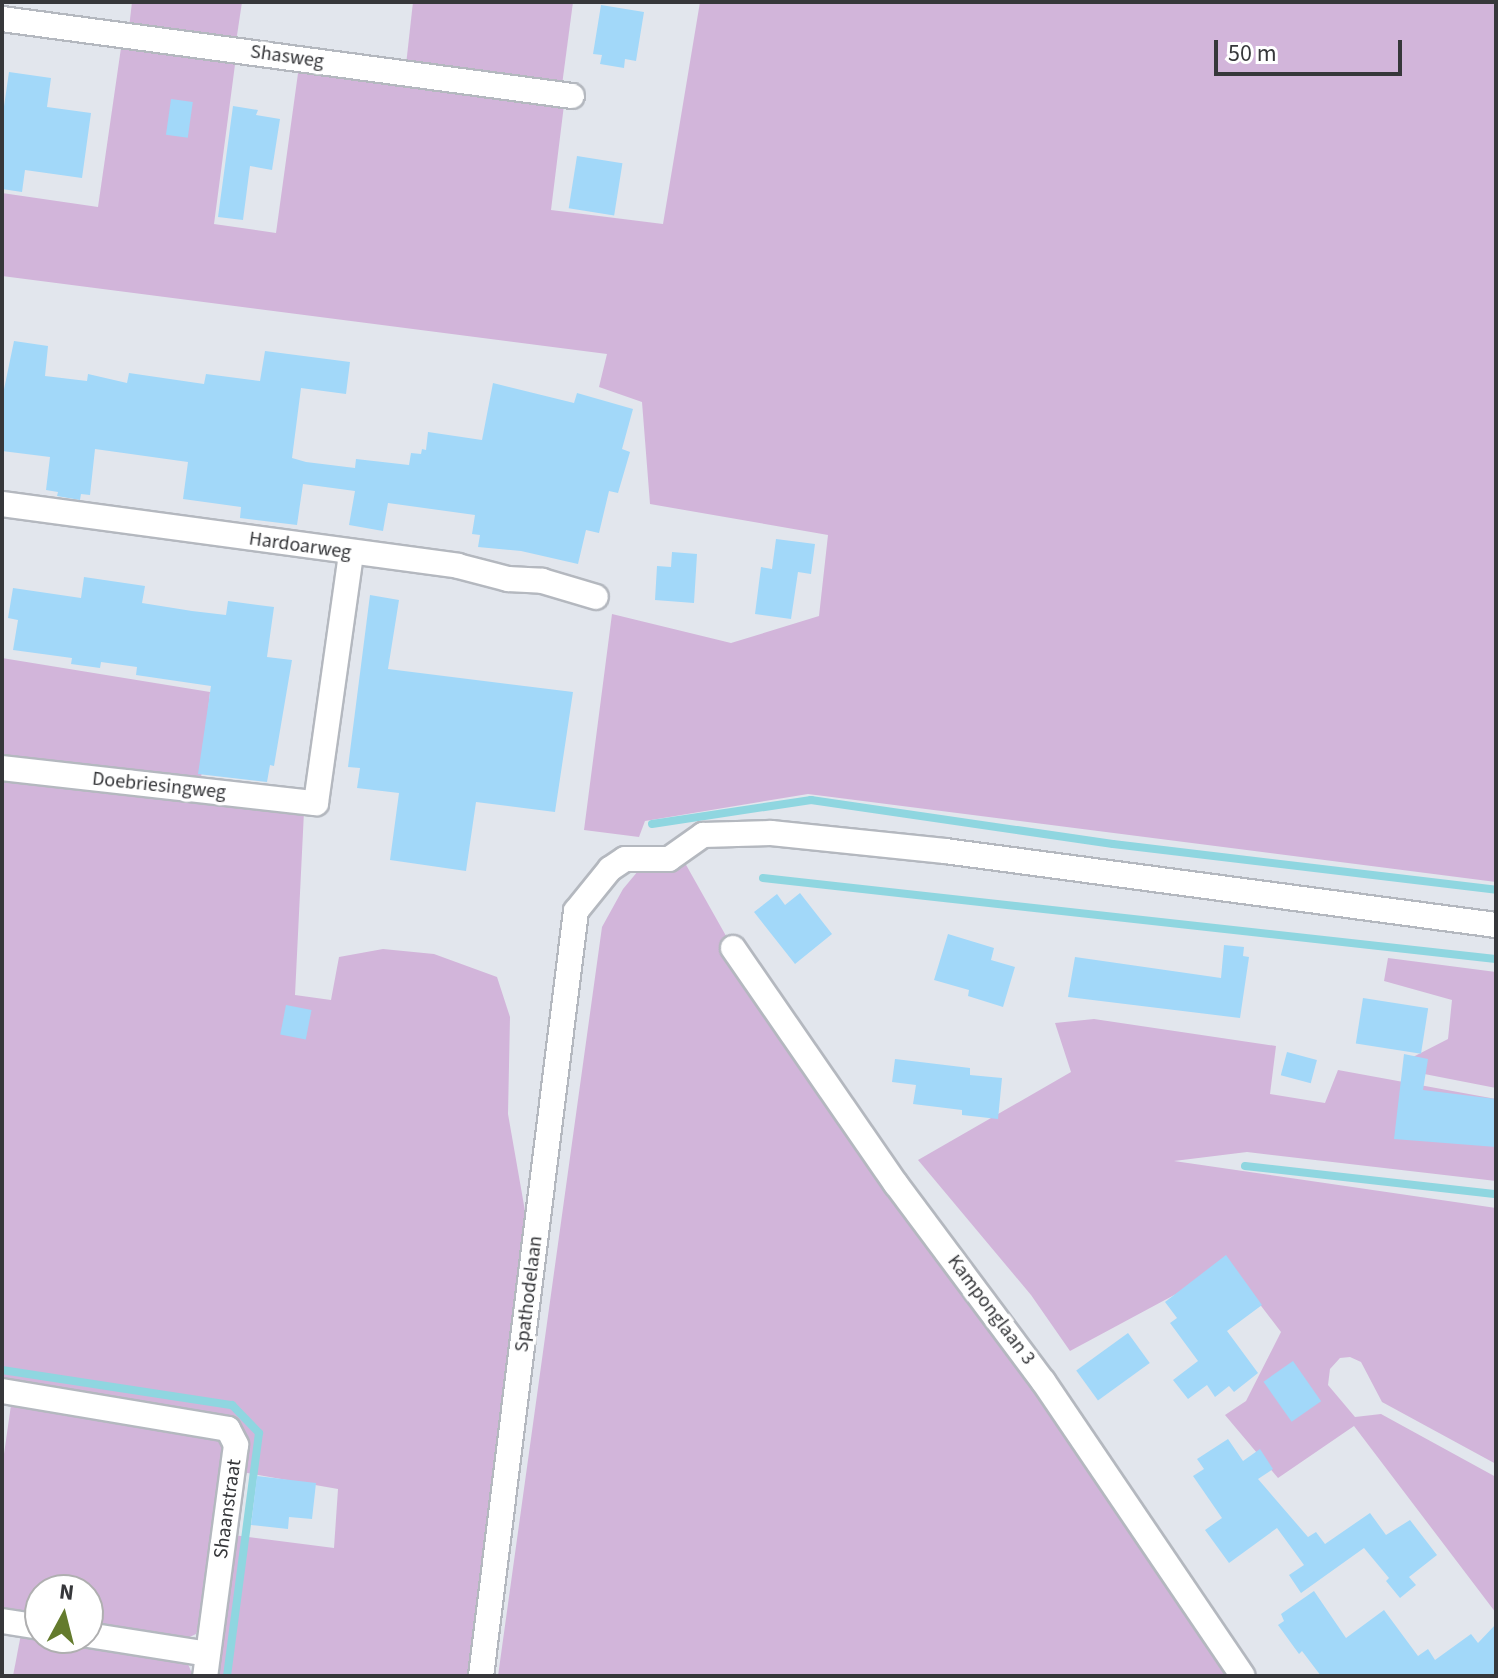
<!DOCTYPE html>
<html>
<head>
<meta charset="utf-8">
<style>
	body { margin:0 }
	#map { position:relative; width:1498px; height:1678px; overflow:hidden; background:#e2e6ed; font-family:"Source Sans 3",sans-serif }
	div>[style] { position:absolute }
	.green>* { inset:0; background:#d2b5da }
	.stream>* { height:8px; margin:-4px; padding:0 4px; transform-origin:4px; border-radius:4px; background:#8fd6e0 }
	.building>* { inset:0; background:#a2d8f9; transform-origin:0 0 }
	.roads { filter:drop-shadow(2px 0 #b4b8bf) drop-shadow(-2px 0 #b4b8bf) drop-shadow(0 2px #b4b8bf) drop-shadow(0 -2px #b4b8bf) }
	.street>* { height:24px; margin:-12px; padding:0 12px; transform-origin:12px; border-radius:12px; background:#fff }
	span { translate:-50% -50%; white-space:nowrap; text-align:center; line-height:1.15; -webkit-text-stroke:7px #fff; paint-order:stroke }
	.street-label { font-size:20px; color:#36373a }
	.frame { position:absolute; inset:0; border:4px solid #36373a; pointer-events:none }
	.north { position:absolute; left:24px; top:1574px; width:80px; height:80px; box-sizing:border-box; background:#fff; border:2px solid #afafb0; border-radius:50%; rotate:7deg; font-size:22px; font-weight:700; line-height:32px; text-align:center; color:#36373a }
	.north::after { content:''; display:block; margin:auto; width:28px; height:36px; background:#647b2d; clip-path:polygon(50% 0,100% 100%,50% 72%,0 100%) }
	.scale { position:absolute; left:1214px; top:40px; width:188px; height:36px; box-sizing:border-box; border:4px solid #36373a; border-top:0; padding-left:10px; font-size:24px; line-height:28px; white-space:nowrap; color:#36373a; -webkit-text-stroke:6px #fff; paint-order:stroke }
</style>
</head>
<body>
<div id="map">
	<div class="green">
		<div style="clip-path:polygon(132px 2px,242px 2px,236px 42px,129px 28px)"></div>
		<div style="clip-path:polygon(413px 2px,573px 2px,562px 85px,406px 65px)"></div>
		<div style="clip-path:polygon(700px 2px,1496px 2px,1496px 882px,808px 794px,645px 821px,639px 837px,584px 830px,612px 614px,731px 643px,819px 616px,828px 535px,650px 504px,642px 402px,599px 387px,607px 354px,2px 276px,2px 193px,98px 207px,122px 41px,236px 57px,214px 224px,276px 233px,299px 66px,564px 105px,551px 210px,663px 224px)"></div>
		<div style="clip-path:polygon(2px 658px,210px 692px,201px 779px,305px 791px,295px 995px,331px 1000px,339px 957px,383px 949px,434px 954px,497px 977px,510px 1017px,508px 1114px,532px 1251px,475px 1676px,214px 1676px,233px 1535px,334px 1548px,338px 1489px,242px 1472px,231px 1421px,218px 1414px,2px 1380px)"></div>
		<div style="clip-path:polygon(685px 863px,757px 991px,1241px 1676px,498px 1676px,602px 927px,623px 889px,638px 871px)"></div>
		<div style="clip-path:polygon(1388px 958px,1496px 972px,1496px 1088px,1409px 1071px,1411px 1058px,1448px 1039px,1452px 1000px,1384px 981px)"></div>
		<div style="clip-path:polygon(1094px 1019px,1276px 1046px,1270px 1094px,1325px 1103px,1338px 1070px,1496px 1099px,1496px 1181px,1247px 1152px,1174px 1161px,1496px 1208px,1496px 1464px,1382px 1402px,1361px 1362px,1350px 1357px,1340px 1358px,1330px 1369px,1328px 1385px,1355px 1417px,1381px 1414px,1496px 1477px,1496px 1613px,1354px 1426px,1278px 1478px,1225px 1415px,1246px 1401px,1281px 1332px,1230px 1265px,1070px 1351px,1031px 1295px,918px 1160px,1071px 1072px,1055px 1023px)"></div>
		<div style="clip-path:polygon(11px 1405px,209px 1432px,221px 1443px,226px 1457px,202px 1619px,196px 1634px,181px 1641px,88px 1626px,88px 1590px,40px 1590px,40px 1618px,2px 1612px,2px 1468px)"></div>
		<div style="clip-path:polygon(21px 1634px,179px 1658px,188px 1664px,193px 1676px,13px 1676px)"></div>
	</div>
	<div class="stream">
		<div style="left:652px;top:824px;width:161px;rotate:-8.6deg"></div>
		<div style="left:811px;top:800px;width:305px;rotate:8.3deg"></div>
		<div style="left:1113px;top:844px;width:386px;rotate:6.8deg"></div>
		<div style="left:763px;top:878px;width:737px;rotate:6.31deg"></div>
		<div style="left:1245px;top:1166px;width:253px;rotate:6.4deg"></div>
		<div style="left:2px;top:1370px;width:233px;rotate:8.7deg"></div>
		<div style="left:232px;top:1405px;width:39px;rotate:46deg"></div>
		<div style="left:259px;top:1433px;width:245px;rotate:97.5deg"></div>
	</div>
	<div class="building">
		<div style="clip-path:polygon(601px 5px,644px 12px,636px 61px,625px 59px,624px 68px,600px 64px,602px 55px,593px 54px)"></div>
		<div style="clip-path:polygon(9px 72px,51px 78px,47px 107px,91px 113px,82px 178px,25px 170px,22px 192px,2px 189px,2px 120px)"></div>
		<div style="left:171px;top:99px;width:22px;height:36px;rotate:8deg"></div>
		<div style="clip-path:polygon(233px 106px,258px 110px,256px 115px,280px 119px,272px 170px,250px 166px,243px 220px,218px 217px)"></div>
		<div style="left:577px;top:156px;width:46px;height:53px;rotate:9deg"></div>
		<div style="clip-path:polygon(14px 341px,48px 346px,45px 376px,87px 381px,88px 374px,127px 383px,129px 373px,204px 384px,206px 374px,260px 381px,265px 351px,350px 362px,346px 394px,301px 388px,292px 458px,306px 462px,355px 468px,356px 459px,409px 465px,411px 453px,421px 454px,422px 449px,426px 450px,428px 432px,482px 440px,493px 383px,574px 403px,577px 393px,633px 409px,622px 449px,630px 452px,618px 493px,609px 491px,599px 533px,586px 530px,578px 564px,521px 551px,478px 547px,480px 535px,472px 534px,475px 515px,388px 503px,383px 531px,349px 525px,355px 491px,303px 484px,297px 525px,240px 518px,241px 507px,183px 499px,188px 462px,95px 449px,90px 495px,81px 494px,80px 500px,57px 496px,58px 492px,46px 490px,50px 457px,2px 451px,2px 399px)"></div>
		<div style="clip-path:polygon(776px 539px,815px 544px,811px 574px,798px 572px,791px 619px,755px 614px,761px 567px,772px 569px)"></div>
		<div style="clip-path:polygon(672px 552px,697px 554px,694px 603px,655px 600px,657px 566px,671px 567px)"></div>
		<div style="clip-path:polygon(84px 577px,145px 586px,142px 603px,192px 611px,226px 615px,228px 601px,274px 607px,267px 657px,292px 660px,274px 766px,270px 765px,267px 782px,198px 774px,211px 686px,136px 675px,137px 667px,101px 662px,100px 668px,71px 664px,72px 658px,13px 650px,18px 620px,8px 618px,13px 588px,81px 598px)"></div>
		<div style="clip-path:polygon(370px 595px,399px 600px,388px 669px,573px 692px,555px 812px,476px 802px,466px 871px,390px 860px,399px 793px,357px 788px,360px 768px,348px 767px)"></div>
		<div style="clip-path:polygon(800px 893px,832px 934px,795px 964px,754px 912px,777px 894px,785px 905px)"></div>
		<div style="clip-path:polygon(948px 934px,994px 948px,991px 960px,1015px 967px,1003px 1007px,968px 996px,969px 990px,934px 980px)"></div>
		<div style="clip-path:polygon(1224px 945px,1244px 947px,1243px 956px,1249px 957px,1240px 1018px,1068px 997px,1075px 957px,1221px 978px)"></div>
		<div style="left:1363px;top:998px;width:66px;height:46px;rotate:9deg"></div>
		<div style="left:286px;top:1005px;width:26px;height:30px;rotate:11deg"></div>
		<div style="left:1287px;top:1052px;width:31px;height:24px;rotate:15deg"></div>
		<div style="clip-path:polygon(1404px 1054px,1428px 1059px,1423px 1090px,1496px 1099px,1496px 1147px,1394px 1139px)"></div>
		<div style="clip-path:polygon(895px 1059px,970px 1068px,970px 1075px,1002px 1078px,998px 1119px,962px 1115px,962px 1110px,913px 1104px,916px 1085px,892px 1082px)"></div>
		<div style="clip-path:polygon(1226px 1255px,1262px 1305px,1227px 1331px,1258px 1373px,1234px 1392px,1229px 1386px,1215px 1397px,1207px 1385px,1188px 1399px,1173px 1380px,1198px 1361px,1170px 1323px,1177px 1318px,1165px 1302px)"></div>
		<div style="left:1128px;top:1333px;width:37px;height:64px;rotate:54deg"></div>
		<div style="left:1293px;top:1361px;width:49px;height:36px;rotate:55deg"></div>
		<div style="clip-path:polygon(1228px 1439px,1243px 1461px,1260px 1449px,1273px 1469px,1258px 1479px,1308px 1537px,1316px 1532px,1325px 1544px,1370px 1513px,1386px 1535px,1410px 1520px,1437px 1555px,1409px 1577px,1416px 1585px,1400px 1598px,1386px 1581px,1389px 1578px,1364px 1548px,1301px 1593px,1289px 1575px,1304px 1565px,1277px 1528px,1229px 1563px,1205px 1530px,1222px 1518px,1193px 1476px,1204px 1469px,1197px 1459px)"></div>
		<div style="clip-path:polygon(257px 1476px,316px 1483px,312px 1519px,289px 1517px,288px 1529px,251px 1525px)"></div>
		<div style="clip-path:polygon(1314px 1591px,1346px 1638px,1384px 1610px,1418px 1656px,1428px 1649px,1435px 1660px,1471px 1634px,1478px 1643px,1496px 1624px,1496px 1676px,1321px 1676px,1302px 1651px,1299px 1654px,1278px 1625px,1284px 1621px,1281px 1614px)"></div>
	</div>
	<div class="roads">
		<div class="street">
			<div style="left:2px;top:19px;width:575px;rotate:7.69deg"></div>
			<div style="left:2px;top:504px;width:460px;rotate:7.7deg"></div>
			<div style="left:458px;top:566px;width:52px;rotate:14.6deg"></div>
			<div style="left:508px;top:579px;width:34px;rotate:3deg"></div>
			<div style="left:542px;top:581px;width:56px;rotate:16.5deg"></div>
			<div style="left:2px;top:768px;width:316px;rotate:6.4deg"></div>
			<div style="left:316px;top:803px;width:252px;rotate:-82deg"></div>
			<div style="left:733px;top:948px;width:287px;rotate:55.4deg"></div>
			<div style="left:896px;top:1184px;width:246px;rotate:53.3deg"></div>
			<div style="left:1043px;top:1381px;width:356px;rotate:55.9deg"></div>
			<div style="left:2px;top:1391px;width:229px;rotate:9.5deg"></div>
			<div style="left:228px;top:1429px;width:18px;rotate:63deg"></div>
			<div style="left:236px;top:1445px;width:233px;rotate:97.6deg"></div>
			<div style="left:2px;top:1621px;width:38px;rotate:9deg"></div>
			<div style="left:88px;top:1635px;width:121px;rotate:9deg"></div>
			<div style="left:481px;top:1676px;width:771px;rotate:-82.92deg"></div>
			<div style="left:576px;top:911px;width:54px;rotate:-51deg"></div>
			<div style="left:610px;top:869px;width:18px;rotate:-34deg"></div>
			<div style="left:625px;top:859px;width:44px"></div>
			<div style="left:669px;top:859px;width:42px;rotate:-35.2deg"></div>
			<div style="left:703px;top:835px;width:68px;rotate:-1.7deg"></div>
			<div style="left:771px;top:833px;width:175px;rotate:5.9deg"></div>
			<div style="left:945px;top:851px;width:556px;rotate:7.65deg"></div>
		</div>
	</div>
	<div class="street-label">
		<span style="left:287px;top:57px;rotate:8deg">Shasweg</span>
		<span style="left:300px;top:546px;rotate:8deg">Hardoarweg</span>
		<span style="left:159px;top:786px;rotate:6deg">Doebriesingweg</span>
		<span style="left:529px;top:1294px;rotate:-83deg">Spathodelaan</span>
		<span style="left:991px;top:1310px;rotate:53deg">Kamponglaan 3</span>
		<span style="left:228px;top:1509px;rotate:-82deg">Shaanstraat</span>
	</div>
	<div class="frame"></div>
	<div class="north">N</div>
	<div class="scale">50 m</div>
</div>
</body>
</html>
